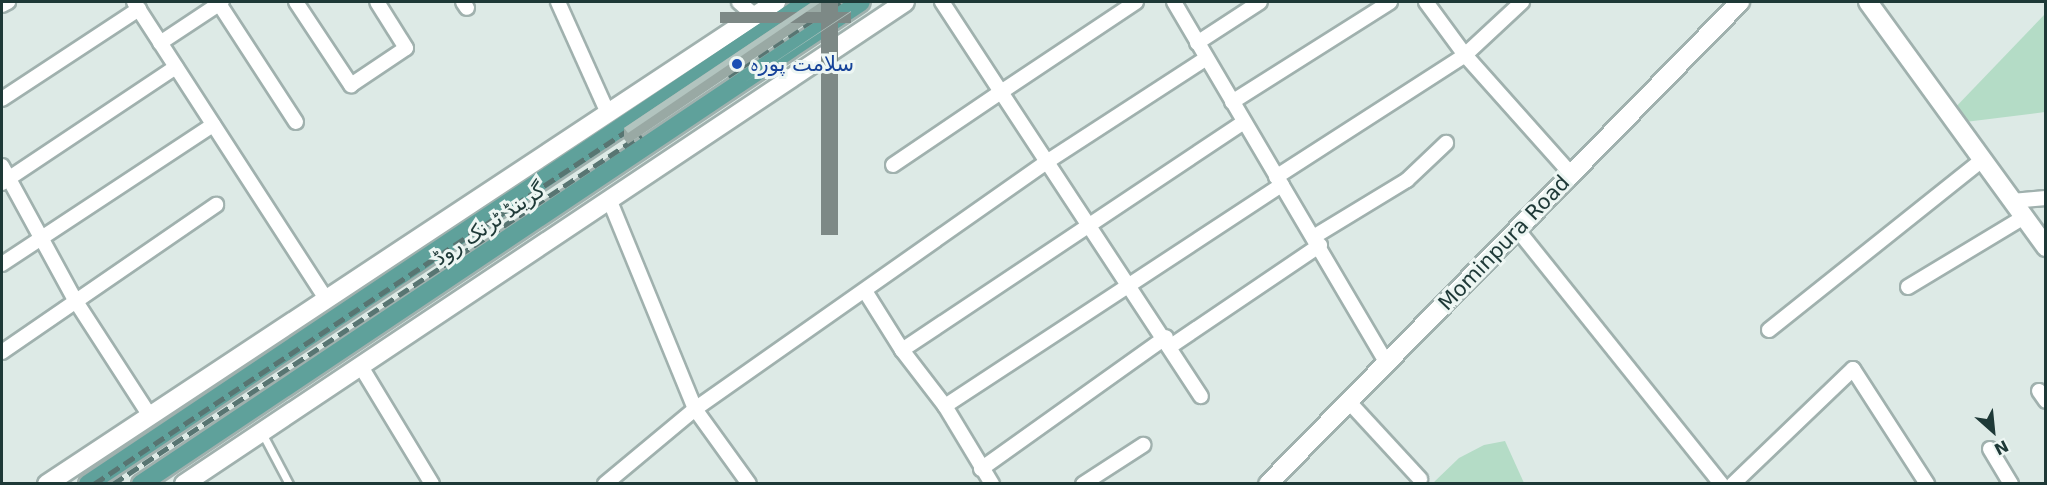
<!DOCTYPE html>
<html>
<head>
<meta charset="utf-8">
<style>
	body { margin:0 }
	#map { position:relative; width:2047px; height:485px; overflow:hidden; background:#ddeae6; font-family:"DejaVu Sans","Noto Naskh Arabic",sans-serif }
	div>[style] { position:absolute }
	.green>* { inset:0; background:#b4dcc6 }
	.roads { filter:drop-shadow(2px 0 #a0b1ae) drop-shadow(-2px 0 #a0b1ae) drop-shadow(0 2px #a0b1ae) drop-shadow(0 -2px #a0b1ae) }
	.lane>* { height:7px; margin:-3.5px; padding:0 3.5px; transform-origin:3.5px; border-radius:3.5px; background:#fff }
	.street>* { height:14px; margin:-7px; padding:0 7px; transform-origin:7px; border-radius:7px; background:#fff }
	.secondary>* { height:18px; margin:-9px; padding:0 9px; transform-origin:9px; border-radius:9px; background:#fff }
	.primary>* { height:18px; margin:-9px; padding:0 9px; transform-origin:9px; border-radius:9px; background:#5fa19b }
	.rail>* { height:4.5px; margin-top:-2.25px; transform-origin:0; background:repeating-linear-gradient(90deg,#587572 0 12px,transparent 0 18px) }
	.wall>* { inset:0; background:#99a9a4 }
	.shaded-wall>* { inset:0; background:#7d8986; transform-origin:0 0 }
	.building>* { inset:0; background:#b2c4bf }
	.dots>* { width:16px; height:16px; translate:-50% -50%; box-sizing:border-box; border:3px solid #edf6f3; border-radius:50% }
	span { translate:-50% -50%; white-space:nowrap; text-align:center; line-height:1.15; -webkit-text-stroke:6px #edf6f3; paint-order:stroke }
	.transit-label { font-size:21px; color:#164399 }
	.left { translate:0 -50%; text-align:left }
	.street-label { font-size:21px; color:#1e3937 }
	.frame { position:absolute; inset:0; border:3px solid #1e3937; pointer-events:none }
	.north { position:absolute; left:1963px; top:401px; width:60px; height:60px; -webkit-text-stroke:4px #edf6f3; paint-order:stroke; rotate:153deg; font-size:16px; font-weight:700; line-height:24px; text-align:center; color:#1e3937 }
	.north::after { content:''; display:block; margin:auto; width:21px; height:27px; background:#1e3937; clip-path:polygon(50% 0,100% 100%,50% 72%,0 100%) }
</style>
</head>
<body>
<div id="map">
	<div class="green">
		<div style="clip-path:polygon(2045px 14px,2045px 112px,1957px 123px,1950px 113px)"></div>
		<div style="clip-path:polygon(1505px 441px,1524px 483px,1433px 483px,1459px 458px,1484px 445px)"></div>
	</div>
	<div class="roads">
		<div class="lane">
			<div style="left:262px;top:433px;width:58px;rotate:62.1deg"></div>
		</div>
		<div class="street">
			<div style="left:134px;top:2px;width:354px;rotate:57.1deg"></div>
			<div style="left:218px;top:2px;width:143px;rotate:57deg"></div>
			<div style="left:296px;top:2px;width:100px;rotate:56.5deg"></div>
			<div style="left:351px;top:85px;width:66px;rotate:-33.9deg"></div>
			<div style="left:406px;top:48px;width:54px;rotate:-122.2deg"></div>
			<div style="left:463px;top:2px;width:7px;rotate:56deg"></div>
			<div style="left:558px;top:2px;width:122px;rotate:65.8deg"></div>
			<div style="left:739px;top:2px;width:21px;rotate:41deg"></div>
			<div style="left:1136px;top:2px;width:162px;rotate:146.3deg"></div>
			<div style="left:1001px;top:92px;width:364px;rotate:56.7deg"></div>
			<div style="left:1174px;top:2px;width:419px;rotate:59.5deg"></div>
			<div style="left:1426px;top:2px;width:66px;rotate:53.7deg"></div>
			<div style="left:1465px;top:55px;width:159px;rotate:48.3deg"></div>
			<div style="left:2px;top:5px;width:7px;rotate:-27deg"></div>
			<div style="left:160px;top:43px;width:74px;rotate:-33.5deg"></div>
			<div style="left:1197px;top:43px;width:75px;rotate:-33.1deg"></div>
			<div style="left:2px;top:99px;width:164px;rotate:-33.3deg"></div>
			<div style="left:1232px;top:102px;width:187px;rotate:-32.3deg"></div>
			<div style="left:893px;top:165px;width:130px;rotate:-34.1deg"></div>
			<div style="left:1001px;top:92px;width:108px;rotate:-123.2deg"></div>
			<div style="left:2px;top:166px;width:153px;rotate:61.4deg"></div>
			<div style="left:75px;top:300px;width:138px;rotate:57.1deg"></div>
			<div style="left:1276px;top:177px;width:225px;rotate:-32.8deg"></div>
			<div style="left:1465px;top:55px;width:78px;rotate:-42.9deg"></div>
			<div style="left:2px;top:183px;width:209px;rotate:-33.7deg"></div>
			<div style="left:609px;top:199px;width:227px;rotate:67.7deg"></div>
			<div style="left:695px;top:409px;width:92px;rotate:54.2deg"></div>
			<div style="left:2012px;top:201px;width:34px;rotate:-5deg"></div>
			<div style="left:1517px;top:229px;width:327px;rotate:51.3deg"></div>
			<div style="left:1315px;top:236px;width:108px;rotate:-31.3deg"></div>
			<div style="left:1407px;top:180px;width:54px;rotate:-43.5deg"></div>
			<div style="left:2px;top:264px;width:253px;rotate:-33.4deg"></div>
			<div style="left:1908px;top:287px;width:135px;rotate:-31.1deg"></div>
			<div style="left:865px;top:291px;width:70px;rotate:57.9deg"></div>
			<div style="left:902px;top:350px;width:71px;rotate:52.5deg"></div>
			<div style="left:945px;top:406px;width:91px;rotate:58.9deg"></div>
			<div style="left:1769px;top:330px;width:271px;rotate:-38.6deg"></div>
			<div style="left:1171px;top:346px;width:180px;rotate:-34.1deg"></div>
			<div style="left:902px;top:350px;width:411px;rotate:-33.7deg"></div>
			<div style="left:2px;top:352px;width:260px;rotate:-34.5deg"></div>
			<div style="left:360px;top:365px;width:139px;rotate:58.8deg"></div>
			<div style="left:2039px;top:391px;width:12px;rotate:55deg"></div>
			<div style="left:1349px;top:402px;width:105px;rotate:47.3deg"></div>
			<div style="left:945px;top:406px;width:403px;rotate:-33.3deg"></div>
			<div style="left:1990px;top:449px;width:41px;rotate:59deg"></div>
			<div style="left:981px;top:469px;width:227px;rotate:-35.5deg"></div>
			<div style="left:605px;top:484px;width:117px;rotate:-39.8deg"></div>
			<div style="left:695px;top:409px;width:431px;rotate:-35.1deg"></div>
			<div style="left:1048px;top:161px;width:187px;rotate:-33deg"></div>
			<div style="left:1083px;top:484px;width:72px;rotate:-33deg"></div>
			<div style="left:1733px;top:484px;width:166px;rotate:-43.8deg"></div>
			<div style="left:1853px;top:369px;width:137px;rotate:57.2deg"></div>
		</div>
		<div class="secondary">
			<div style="left:1868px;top:2px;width:303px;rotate:54deg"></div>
			<div style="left:47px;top:484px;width:874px;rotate:-33.47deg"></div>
			<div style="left:184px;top:484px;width:867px;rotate:-33.76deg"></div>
			<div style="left:1268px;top:484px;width:675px;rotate:-45.6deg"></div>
		</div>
		<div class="primary">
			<div style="left:88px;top:484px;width:866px;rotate:-33.8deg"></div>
			<div style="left:141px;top:484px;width:866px;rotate:-33.8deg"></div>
		</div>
	</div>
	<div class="rail">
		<div style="left:728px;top:76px;width:134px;rotate:-33.5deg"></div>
		<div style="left:94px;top:484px;width:651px;rotate:-33.54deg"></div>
		<div style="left:113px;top:484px;width:633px;rotate:-33.46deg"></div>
	</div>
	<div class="wall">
		<div style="clip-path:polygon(812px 2px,838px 2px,628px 144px,624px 139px,624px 128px)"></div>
	</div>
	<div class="shaded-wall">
		<div style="left:821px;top:2px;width:17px;height:233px"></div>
		<div style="left:851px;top:12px;width:11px;height:131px;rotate:90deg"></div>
	</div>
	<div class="building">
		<div style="clip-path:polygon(812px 2px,821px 2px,628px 133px,624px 128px)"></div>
		<div style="clip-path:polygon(851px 11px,851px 12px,742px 84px)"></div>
	</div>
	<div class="dots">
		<div style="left:737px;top:64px;background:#1a4fb4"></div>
	</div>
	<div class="transit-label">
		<span class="left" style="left:750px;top:64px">سلامت پورہ</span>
	</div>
	<div class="street-label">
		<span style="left:489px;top:224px;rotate:-34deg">گرینڈ ٹرنک روڈ</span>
		<span style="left:1504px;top:243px;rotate:-46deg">Mominpura Road</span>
	</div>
	<div class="frame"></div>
	<div class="north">N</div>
</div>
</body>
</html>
